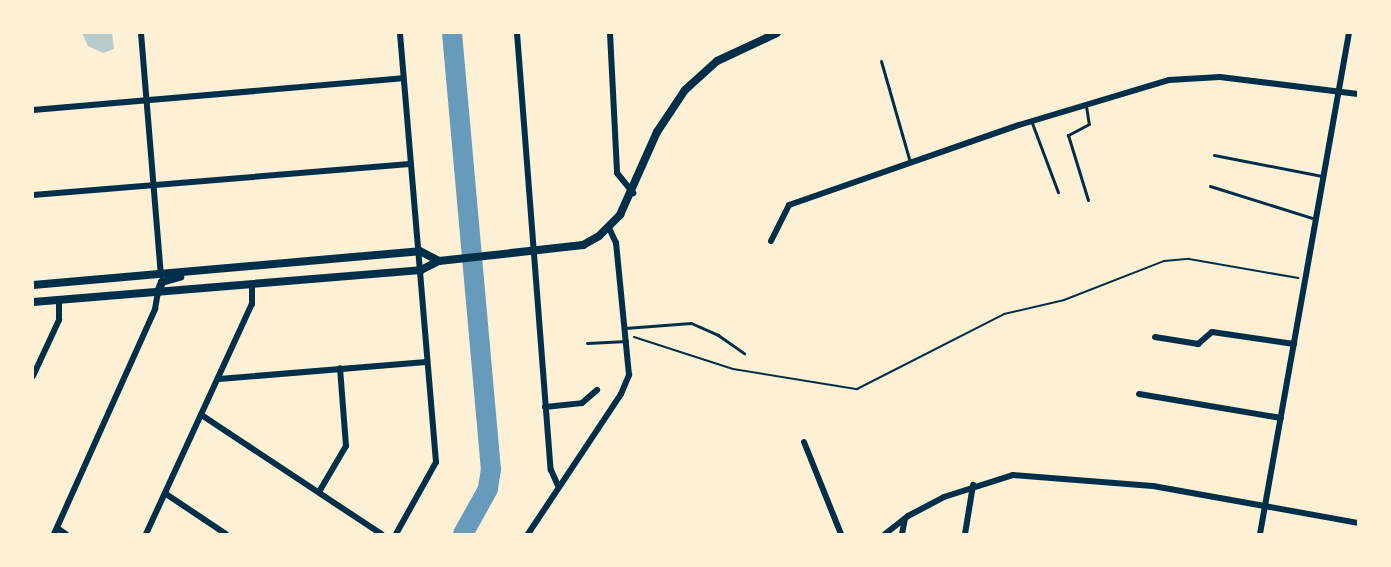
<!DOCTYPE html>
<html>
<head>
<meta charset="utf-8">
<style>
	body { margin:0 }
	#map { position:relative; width:1391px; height:567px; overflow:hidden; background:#fdf0d5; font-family:Arial,sans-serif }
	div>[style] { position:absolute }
	.green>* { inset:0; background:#b9caca }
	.river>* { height:20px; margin:-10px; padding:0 10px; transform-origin:10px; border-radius:10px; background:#669bbc }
	.path>* { height:2px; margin:-1px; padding:0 1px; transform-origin:1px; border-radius:1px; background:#003049 }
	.service>* { height:3px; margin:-1.5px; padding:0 1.5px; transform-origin:1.5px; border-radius:1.5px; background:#003049 }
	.minor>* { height:6px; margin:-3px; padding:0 3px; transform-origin:3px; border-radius:3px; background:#003049 }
	.secondary>* { height:8px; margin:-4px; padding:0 4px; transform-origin:4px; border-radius:4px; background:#003049 }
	span { translate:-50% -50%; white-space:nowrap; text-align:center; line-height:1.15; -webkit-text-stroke:5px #fdf0d5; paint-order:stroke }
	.frame { position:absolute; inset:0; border:34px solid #fdf0d5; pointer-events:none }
</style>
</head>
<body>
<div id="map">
	<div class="green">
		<div style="clip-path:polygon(82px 33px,112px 33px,114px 49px,103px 53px,88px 46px)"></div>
	</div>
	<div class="river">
		<div style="left:452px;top:33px;width:438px;rotate:84.9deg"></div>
		<div style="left:491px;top:469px;width:20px;rotate:99deg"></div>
		<div style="left:488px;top:489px;width:51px;rotate:119.1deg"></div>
	</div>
	<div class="path">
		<div style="left:634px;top:337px;width:104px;rotate:17.9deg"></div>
		<div style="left:733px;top:369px;width:126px;rotate:9.2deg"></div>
		<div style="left:857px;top:389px;width:165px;rotate:-27deg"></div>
		<div style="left:1004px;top:314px;width:62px;rotate:-13.1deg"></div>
		<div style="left:1064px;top:300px;width:107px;rotate:-21.3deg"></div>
		<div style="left:1164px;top:261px;width:25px;rotate:-5deg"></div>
		<div style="left:1189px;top:259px;width:111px;rotate:9.9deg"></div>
	</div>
	<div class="service">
		<div style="left:881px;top:61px;width:105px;rotate:74deg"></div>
		<div style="left:1086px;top:106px;width:18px;rotate:81deg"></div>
		<div style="left:1089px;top:124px;width:24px;rotate:152deg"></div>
		<div style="left:1068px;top:135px;width:68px;rotate:72.9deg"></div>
		<div style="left:1032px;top:123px;width:74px;rotate:69.4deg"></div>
		<div style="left:1214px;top:155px;width:110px;rotate:11deg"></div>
		<div style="left:1210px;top:186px;width:110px;rotate:17.4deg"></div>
		<div style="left:625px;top:328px;width:66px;rotate:-4.3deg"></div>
		<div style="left:691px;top:323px;width:30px;rotate:24deg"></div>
		<div style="left:718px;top:335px;width:32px;rotate:35deg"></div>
		<div style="left:587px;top:343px;width:40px;rotate:-2.9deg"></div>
	</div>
	<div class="minor">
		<div style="left:141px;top:33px;width:243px;rotate:85.3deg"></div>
		<div style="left:517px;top:33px;width:438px;rotate:85.6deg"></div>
		<div style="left:551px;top:470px;width:17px;rotate:66deg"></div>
		<div style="left:610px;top:33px;width:140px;rotate:87.1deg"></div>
		<div style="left:617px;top:173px;width:26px;rotate:51deg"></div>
		<div style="left:33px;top:110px;width:371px;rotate:-4.9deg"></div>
		<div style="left:33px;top:195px;width:378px;rotate:-4.7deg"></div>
		<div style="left:771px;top:241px;width:40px;rotate:-63.4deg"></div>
		<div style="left:789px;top:205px;width:244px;rotate:-19.2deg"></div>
		<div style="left:1019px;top:125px;width:157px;rotate:-16.7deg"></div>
		<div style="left:1169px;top:80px;width:51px;rotate:-3.4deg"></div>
		<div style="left:1220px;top:77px;width:139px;rotate:7deg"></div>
		<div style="left:1155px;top:337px;width:44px;rotate:9.2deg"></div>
		<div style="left:1198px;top:344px;width:18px;rotate:-41deg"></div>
		<div style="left:1212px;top:332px;width:83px;rotate:8.3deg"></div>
		<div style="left:33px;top:376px;width:62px;rotate:-65.1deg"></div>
		<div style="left:59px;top:320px;width:20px;rotate:-90deg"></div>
		<div style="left:219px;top:379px;width:208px;rotate:-4.7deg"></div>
		<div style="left:1139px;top:394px;width:144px;rotate:9.6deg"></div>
		<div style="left:545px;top:407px;width:37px;rotate:-6deg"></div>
		<div style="left:582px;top:403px;width:20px;rotate:-41deg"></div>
		<div style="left:203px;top:416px;width:214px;rotate:33.5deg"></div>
		<div style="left:804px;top:442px;width:99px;rotate:68.1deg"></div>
		<div style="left:319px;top:492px;width:53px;rotate:-59.6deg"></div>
		<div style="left:346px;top:446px;width:78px;rotate:-94.4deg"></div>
		<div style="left:166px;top:494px;width:72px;rotate:33.7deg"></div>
		<div style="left:57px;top:528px;width:11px;rotate:34deg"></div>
		<div style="left:54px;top:534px;width:247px;rotate:-65.8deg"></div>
		<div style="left:155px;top:309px;width:17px;rotate:-80deg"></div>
		<div style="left:146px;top:534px;width:253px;rotate:-65.3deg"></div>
		<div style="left:252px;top:304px;width:20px;rotate:-90deg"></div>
		<div style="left:396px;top:534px;width:82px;rotate:-60.9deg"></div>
		<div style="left:436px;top:462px;width:431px;rotate:-94.8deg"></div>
		<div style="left:528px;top:534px;width:168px;rotate:-56.4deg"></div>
		<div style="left:621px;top:394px;width:21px;rotate:-67deg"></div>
		<div style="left:629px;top:375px;width:133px;rotate:-95.6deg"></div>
		<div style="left:616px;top:243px;width:17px;rotate:-115deg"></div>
		<div style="left:885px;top:534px;width:29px;rotate:-38deg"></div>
		<div style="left:908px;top:516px;width:41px;rotate:-27.8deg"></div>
		<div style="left:944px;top:497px;width:72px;rotate:-17.7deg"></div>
		<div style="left:1013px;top:475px;width:140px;rotate:4.5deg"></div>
		<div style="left:1153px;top:486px;width:208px;rotate:10.2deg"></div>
		<div style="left:902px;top:534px;width:15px;rotate:-79deg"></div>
		<div style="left:965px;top:534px;width:50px;rotate:-80.7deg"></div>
		<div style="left:1260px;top:534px;width:509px;rotate:-79.93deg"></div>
	</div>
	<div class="secondary">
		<div style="left:33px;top:285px;width:388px;rotate:-5deg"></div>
		<div style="left:420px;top:251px;width:21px;rotate:28deg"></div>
		<div style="left:158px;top:292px;width:11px;rotate:-68deg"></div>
		<div style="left:162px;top:282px;width:19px;rotate:-16deg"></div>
		<div style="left:33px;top:302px;width:389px;rotate:-4.7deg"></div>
		<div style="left:421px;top:270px;width:20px;rotate:-27deg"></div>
		<div style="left:439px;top:261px;width:145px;rotate:-6.3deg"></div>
		<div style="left:583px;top:245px;width:18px;rotate:-29deg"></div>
		<div style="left:599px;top:236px;width:30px;rotate:-45deg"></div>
		<div style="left:620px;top:215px;width:91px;rotate:-66deg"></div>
		<div style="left:657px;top:132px;width:50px;rotate:-56.3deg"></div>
		<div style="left:685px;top:90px;width:43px;rotate:-42.2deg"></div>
		<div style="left:717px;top:61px;width:66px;rotate:-25deg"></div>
	</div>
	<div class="frame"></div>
</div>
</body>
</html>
